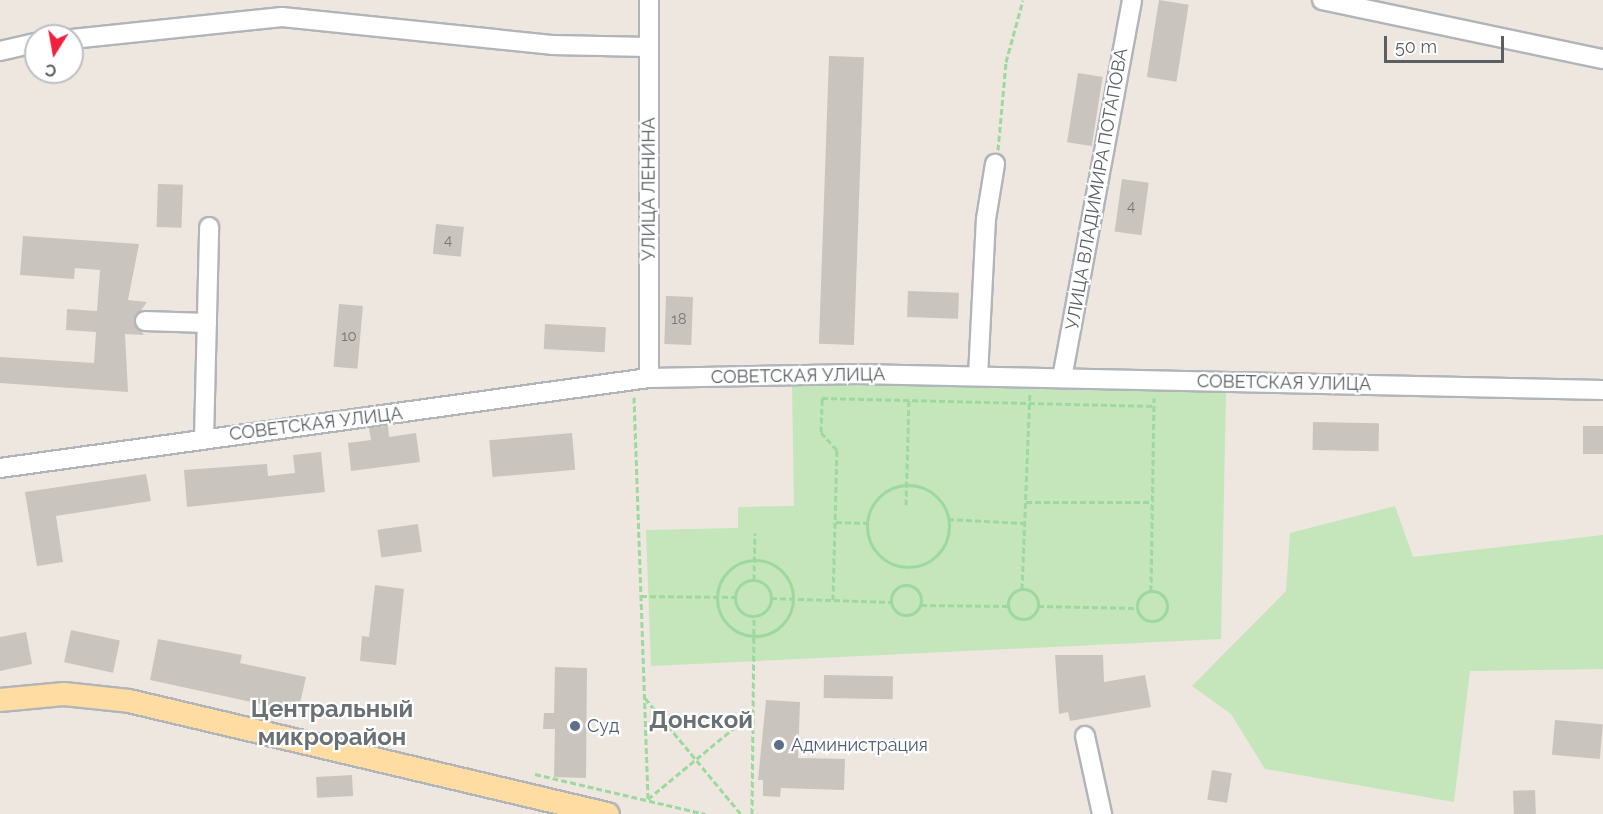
<!DOCTYPE html>
<html>
<head>
<meta charset="utf-8">
<style>
	body { margin:0 }
	#map { position:relative; width:1603px; height:814px; overflow:hidden; background:#ede7e0; font-family:Raleway,sans-serif }
	div>[style] { position:absolute }
	.green>* { inset:0; background:#c4e6ba }
	.building>* { inset:0; background:#cac4bf; transform-origin:0 0 }
	.path>* { height:3px; margin-top:-1.5px; transform-origin:0; background:repeating-linear-gradient(90deg,#9dd99f 0 6px,transparent 0 9px) }
	.path>.ring { margin:-1.5px; padding:0; box-sizing:content-box; background:none; border:3px solid #9dd99f; border-radius:50% }
	.roads { filter:drop-shadow(2px 0 #b1b5b9) drop-shadow(-2px 0 #b1b5b9) drop-shadow(0 2px #b1b5b9) drop-shadow(0 -2px #b1b5b9) }
	.minor>* { height:18px; margin:-9px; padding:0 9px; transform-origin:9px; border-radius:9px; background:#fff }
	.major>* { height:22px; margin:-11px; padding:0 11px; transform-origin:11px; border-radius:11px; background:#ffdca2 }
	.dots>* { width:16px; height:16px; translate:-50% -50%; box-sizing:border-box; border:3px solid #fff; border-radius:50% }
	span { translate:-50% -50%; white-space:nowrap; text-align:center; line-height:1.15; -webkit-text-stroke:4.5px #fff; paint-order:stroke }
	.number-label { font-size:15px; color:#757879 }
	.number-label span { -webkit-text-stroke-width:0 }
	.street-label { font-size:18px; color:#595f62 }
	.service-label { font-size:18px; color:#4e5e75 }
	.left { translate:0 -50%; text-align:left }
	.district-label { font-size:24px; color:#6a7174; font-weight:700 }
	.north { position:absolute; left:24px; top:24px; width:60px; height:60px; box-sizing:border-box; background:#fff; border:2px solid #bdbfc0; border-radius:50%; rotate:191deg; font-size:16px; font-weight:700; line-height:24px; text-align:center; color:#595f62 }
	.north::after { content:''; display:block; margin:auto; width:21px; height:27px; background:#f1213e; clip-path:polygon(50% 0,100% 100%,50% 72%,0 100%) }
	.scale { position:absolute; left:1384px; top:36px; width:120px; height:27px; box-sizing:border-box; border:3px solid #595f62; border-top:0; padding-left:8px; font-size:18px; line-height:21px; white-space:nowrap; color:#595f62; -webkit-text-stroke:4px #fff; paint-order:stroke }
</style>
</head>
<body>
<div id="map">
	<div class="green">
		<div style="clip-path:polygon(792px 383px,1226px 392px,1221px 639px,651px 666px,646px 530px,738px 528px,738px 507px,794px 506px)"></div>
		<div style="clip-path:polygon(1395px 506px,1413px 557px,1603px 535px,1603px 669px,1470px 671px,1454px 802px,1265px 769px,1231px 714px,1192px 686px,1286px 591px,1290px 533px)"></div>
	</div>
	<div class="building">
		<div style="left:1159px;top:0;width:30px;height:78px;rotate:9deg"></div>
		<div style="left:829px;top:56px;width:35px;height:288px;rotate:2deg"></div>
		<div style="left:1078px;top:73px;width:25px;height:70px;rotate:9deg"></div>
		<div style="left:1122px;top:179px;width:27px;height:53px;rotate:8deg"></div>
		<div style="left:158px;top:184px;width:25px;height:43px;rotate:2deg"></div>
		<div style="left:436px;top:224px;width:28px;height:30px;rotate:6deg"></div>
		<div style="clip-path:polygon(23px 236px,139px 244px,128px 300px,147px 302px,134px 320px,144px 335px,125px 334px,128px 392px,0 383px,0 357px,94px 363px,96px 332px,66px 330px,67px 309px,97px 311px,100px 270px,75px 268px,74px 279px,20px 275px)"></div>
		<div style="left:908px;top:291px;width:51px;height:26px;rotate:2deg"></div>
		<div style="left:666px;top:296px;width:27px;height:48px;rotate:2deg"></div>
		<div style="left:339px;top:304px;width:24px;height:63px;rotate:5deg"></div>
		<div style="left:545px;top:324px;width:61px;height:25px;rotate:3deg"></div>
		<div style="left:1313px;top:422px;width:66px;height:28px;rotate:1deg"></div>
		<div style="clip-path:polygon(388px 426px,389px 437px,416px 433px,420px 462px,351px 471px,348px 443px,371px 440px,369px 428px)"></div>
		<div style="left:1583px;top:426px;width:20px;height:28px"></div>
		<div style="left:572px;top:433px;width:37px;height:83px;rotate:85deg"></div>
		<div style="clip-path:polygon(321px 452px,325px 492px,187px 507px,184px 470px,267px 464px,268px 476px,295px 473px,293px 455px)"></div>
		<div style="clip-path:polygon(146px 474px,151px 501px,56px 516px,63px 562px,37px 566px,25px 492px)"></div>
		<div style="left:418px;top:524px;width:28px;height:41px;rotate:82deg"></div>
		<div style="clip-path:polygon(375px 585px,404px 589px,396px 665px,360px 661px,362px 636px,369px 637px)"></div>
		<div style="left:71px;top:630px;width:50px;height:33px;rotate:12deg"></div>
		<div style="clip-path:polygon(26px 632px,32px 664px,0 671px,0 637px)"></div>
		<div style="clip-path:polygon(158px 639px,242px 655px,240px 663px,306px 677px,298px 712px,150px 680px)"></div>
		<div style="clip-path:polygon(1055px 655px,1103px 655px,1104px 682px,1145px 675px,1151px 707px,1070px 721px,1068px 712px,1059px 714px)"></div>
		<div style="clip-path:polygon(555px 667px,587px 668px,586px 778px,554px 777px,555px 729px,543px 729px,544px 713px,554px 713px)"></div>
		<div style="left:824px;top:675px;width:69px;height:23px;rotate:1deg"></div>
		<div style="clip-path:polygon(766px 700px,800px 702px,798px 758px,845px 759px,844px 790px,781px 788px,780px 797px,763px 796px,763px 780px,758px 780px)"></div>
		<div style="left:1555px;top:720px;width:48px;height:35px;rotate:5deg"></div>
		<div style="left:1212px;top:770px;width:20px;height:30px;rotate:9deg"></div>
		<div style="left:352px;top:775px;width:21px;height:36px;rotate:87deg"></div>
		<div style="left:1535px;top:790px;width:24px;height:22px;rotate:88deg"></div>
	</div>
	<div class="path">
		<div style="left:998px;top:150px;width:88px;rotate:-84.8deg"></div>
		<div style="left:1006px;top:62px;width:64px;rotate:-74.7deg"></div>
		<div style="left:634px;top:397px;width:402px;rotate:88deg"></div>
		<div class="ring" style="left:867px;top:485px;width:79px;height:79px"></div>
		<div style="left:1026px;top:502px;width:126px"></div>
		<div style="left:906px;top:505px;width:105px;rotate:-88.4deg"></div>
		<div style="left:948px;top:519px;width:77px;rotate:3deg"></div>
		<div style="left:836px;top:522px;width:31px;rotate:2deg"></div>
		<div class="ring" style="left:717px;top:560px;width:73px;height:73px"></div>
		<div style="left:754px;top:580px;width:47px;rotate:-88.8deg"></div>
		<div class="ring" style="left:735px;top:580px;width:33px;height:33px"></div>
		<div class="ring" style="left:891px;top:585px;width:27px;height:27px"></div>
		<div style="left:1022px;top:589px;width:196px;rotate:-87.7deg"></div>
		<div class="ring" style="left:1008px;top:589px;width:27px;height:27px"></div>
		<div style="left:1151px;top:591px;width:193px;rotate:-89.1deg"></div>
		<div class="ring" style="left:1137px;top:591px;width:27px;height:27px"></div>
		<div style="left:641px;top:596px;width:94px;rotate:0.6deg"></div>
		<div style="left:771px;top:598px;width:120px;rotate:1.9deg"></div>
		<div style="left:833px;top:600px;width:150px;rotate:-88.5deg"></div>
		<div style="left:837px;top:450px;width:24px;rotate:-132deg"></div>
		<div style="left:821px;top:432px;width:34px;rotate:-88deg"></div>
		<div style="left:822px;top:398px;width:332px;rotate:1.4deg"></div>
		<div style="left:921px;top:605px;width:88px;rotate:0.7deg"></div>
		<div style="left:1038px;top:606px;width:99px;rotate:1.2deg"></div>
		<div style="left:645px;top:698px;width:151px;rotate:50.4deg"></div>
		<div style="left:535px;top:774px;width:175px;rotate:13.2deg"></div>
		<div style="left:648px;top:799px;width:136px;rotate:-39.6deg"></div>
		<div style="left:752px;top:814px;width:198px;rotate:-89.4deg"></div>
	</div>
	<div class="roads">
		<div class="minor">
			<div style="left:1322px;top:0;width:287px;rotate:11.9deg"></div>
			<div style="left:72px;top:39px;width:211px;rotate:-6deg"></div>
			<div style="left:282px;top:17px;width:271px;rotate:5.9deg"></div>
			<div style="left:552px;top:45px;width:97px;rotate:1.2deg"></div>
			<div style="left:0;top:51px;width:37px;rotate:-13deg"></div>
			<div style="left:145px;top:321px;width:62px;rotate:1.8deg"></div>
			<div style="left:978px;top:376px;width:157px;rotate:-87.1deg"></div>
			<div style="left:986px;top:219px;width:56px;rotate:-80.7deg"></div>
			<div style="left:649px;top:378px;width:378px;rotate:-90deg"></div>
			<div style="left:1062px;top:378px;width:384px;rotate:-79.5deg"></div>
			<div style="left:204px;top:439px;width:212px;rotate:-88.6deg"></div>
			<div style="left:0;top:468px;width:655px;rotate:-7.9deg"></div>
			<div style="left:649px;top:378px;width:208px;rotate:-1.1deg"></div>
			<div style="left:857px;top:374px;width:746px;rotate:1.23deg"></div>
			<div style="left:1085px;top:736px;width:80px;rotate:77.7deg"></div>
		</div>
		<div class="major">
			<div style="left:0;top:700px;width:64px;rotate:-5.4deg"></div>
			<div style="left:64px;top:694px;width:65px;rotate:6.1deg"></div>
			<div style="left:129px;top:701px;width:492px;rotate:13.3deg"></div>
		</div>
	</div>
	<div class="dots">
		<div style="left:575px;top:726px;background:#5c6f8a"></div>
		<div style="left:779px;top:745px;background:#5c6f8a"></div>
	</div>
	<div class="number-label">
		<span style="left:1131px;top:207px">4</span>
		<span style="left:448px;top:241px">4</span>
		<span style="left:679px;top:320px">18</span>
		<span style="left:349px;top:337px">10</span>
	</div>
	<div class="street-label">
		<span style="left:649px;top:189px;rotate:-90deg">УЛИЦА ЛЕНИНА</span>
		<span style="left:1097px;top:189px;rotate:-80deg">УЛИЦА ВЛАДИМИРА ПОТАПОВА</span>
		<span style="left:798px;top:376px;rotate:-1deg">СОВЕТСКАЯ УЛИЦА</span>
		<span style="left:1284px;top:383px;rotate:1deg">СОВЕТСКАЯ УЛИЦА</span>
		<span style="left:316px;top:424px;rotate:-7deg">СОВЕТСКАЯ УЛИЦА</span>
	</div>
	<div class="service-label">
		<span class="left" style="left:587px;top:726px">Суд</span>
		<span class="left" style="left:791px;top:745px">Администрация</span>
	</div>
	<div class="district-label">
		<span style="left:332px;top:723px">Центральный<br>микрорайон</span>
		<span style="left:701px;top:720px">Донской</span>
	</div>
	<div class="north">С</div>
	<div class="scale">50 m</div>
</div>
</body>
</html>
